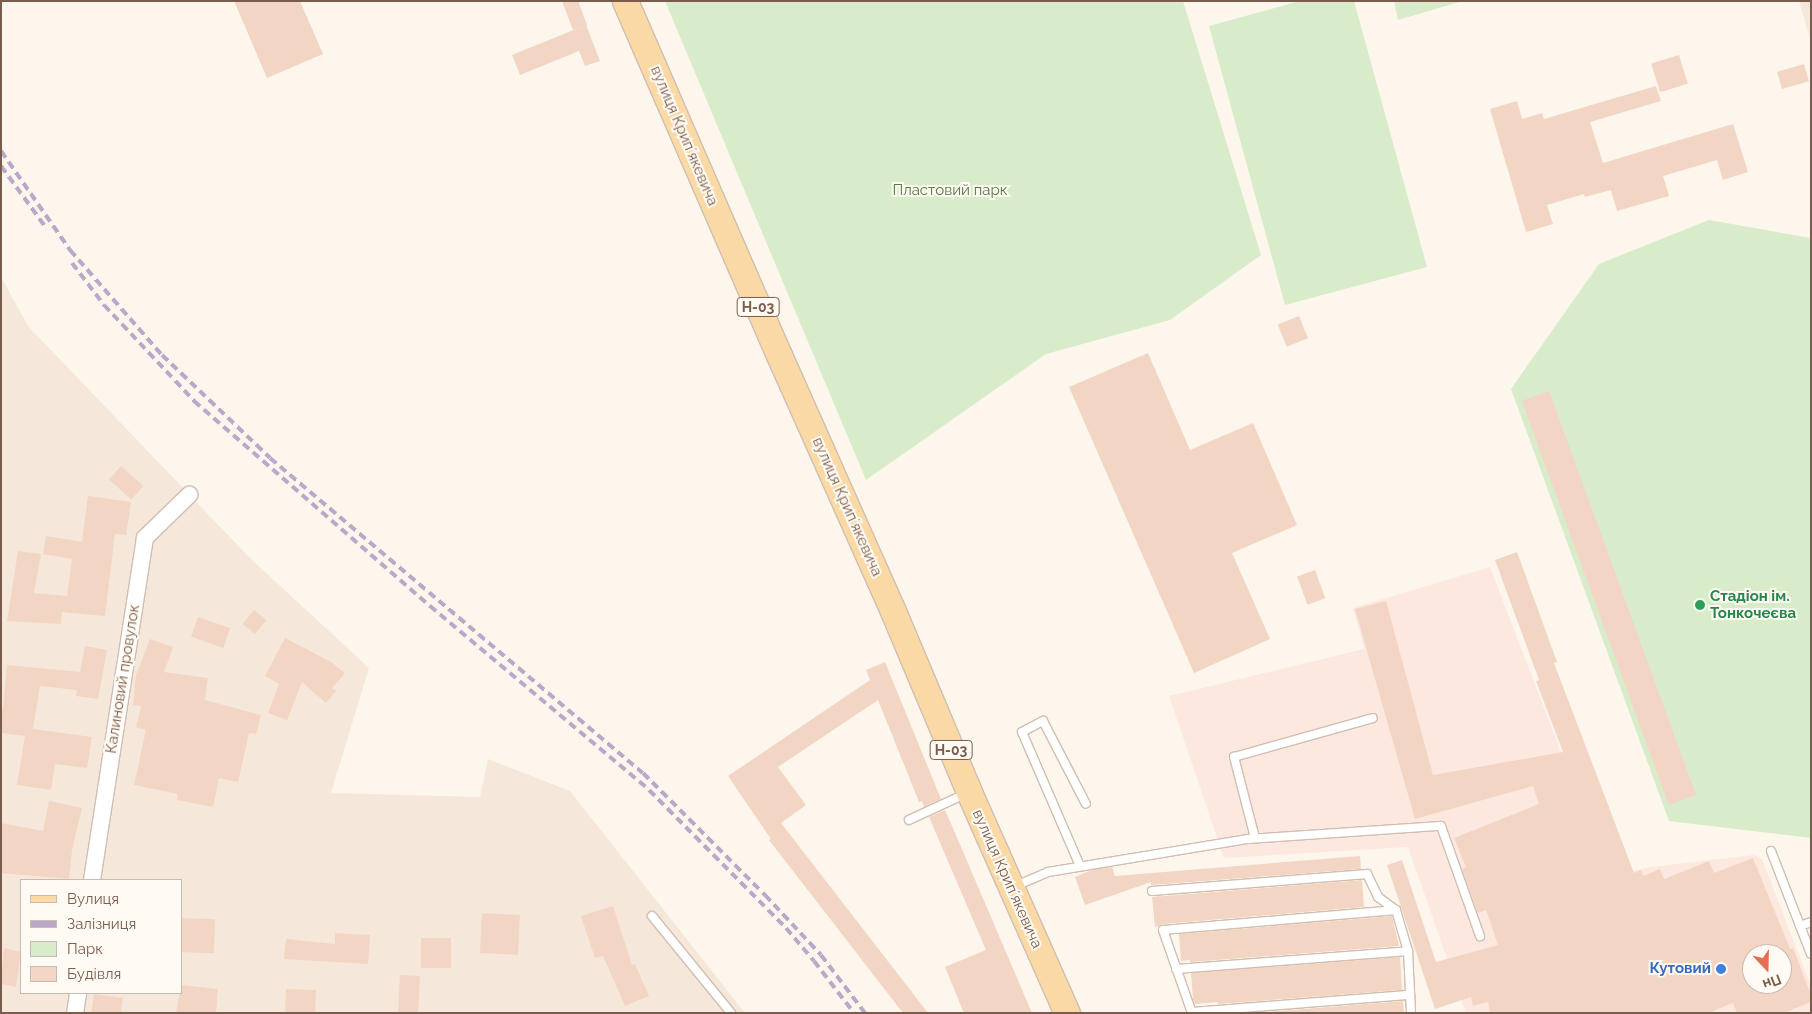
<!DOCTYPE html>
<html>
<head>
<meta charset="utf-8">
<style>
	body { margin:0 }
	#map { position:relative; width:1812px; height:1014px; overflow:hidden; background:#fdf6ec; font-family:Raleway,sans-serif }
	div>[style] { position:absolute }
	.residential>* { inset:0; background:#f5e8da }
	.commercial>* { inset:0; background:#fde8e0 }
	.green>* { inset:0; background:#d8ecc9 }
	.building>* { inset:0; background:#f3d5c3; transform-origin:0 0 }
	.roads { filter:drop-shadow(1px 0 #d1beb0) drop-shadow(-1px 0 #d1beb0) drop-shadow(0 1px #d1beb0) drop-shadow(0 -1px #d1beb0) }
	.lane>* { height:8px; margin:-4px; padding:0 4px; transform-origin:4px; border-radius:4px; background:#fff }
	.street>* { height:16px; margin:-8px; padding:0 8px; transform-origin:8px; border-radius:8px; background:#fff }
	.primary>* { height:25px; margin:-12.5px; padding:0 12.5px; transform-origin:12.5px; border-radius:12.5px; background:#fbd9a5 }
	.rail>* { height:4px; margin-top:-2px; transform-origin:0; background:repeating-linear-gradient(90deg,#b9a8c9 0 8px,transparent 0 13px) }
	.dots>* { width:14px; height:14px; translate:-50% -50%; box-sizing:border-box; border:2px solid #fffaf3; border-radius:50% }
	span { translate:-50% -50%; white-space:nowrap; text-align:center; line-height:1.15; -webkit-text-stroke:4px #fffaf3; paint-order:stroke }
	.shield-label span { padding:1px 4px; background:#fffaf3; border:1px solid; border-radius:4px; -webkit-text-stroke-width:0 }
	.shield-label { font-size:14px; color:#7a5c4d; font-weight:700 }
	.street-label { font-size:15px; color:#7a5c4d }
	.park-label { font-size:15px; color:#537a41 }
	.leisure-label { font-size:15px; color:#27864d; font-weight:700 }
	.left { translate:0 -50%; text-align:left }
	.shop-label { font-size:15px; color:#366cbe; font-weight:700 }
	.right { translate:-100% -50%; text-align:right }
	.frame { position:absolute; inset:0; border:2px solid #7a5c4d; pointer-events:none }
	.legend { position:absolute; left:20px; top:879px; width:162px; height:115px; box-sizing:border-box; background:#fffaf3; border:1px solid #cabbb1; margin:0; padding:6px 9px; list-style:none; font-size:15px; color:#7a5c4d }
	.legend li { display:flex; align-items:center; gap:10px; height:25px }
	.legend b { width:25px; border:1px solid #cabbb1 }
	.north { position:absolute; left:1742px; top:944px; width:50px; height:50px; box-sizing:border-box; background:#fffaf3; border:1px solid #cabbb1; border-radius:50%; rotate:159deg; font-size:14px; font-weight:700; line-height:20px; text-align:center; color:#7a5c4d }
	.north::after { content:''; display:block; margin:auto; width:18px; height:22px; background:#e76f51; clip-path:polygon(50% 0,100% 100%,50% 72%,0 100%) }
</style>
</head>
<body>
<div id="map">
	<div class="residential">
		<div style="clip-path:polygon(1799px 1px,1811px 1px,1811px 42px)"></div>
		<div style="clip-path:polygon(evenodd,1px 277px,28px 326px,249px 557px,369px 668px,331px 793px,480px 797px,488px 759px,570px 791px,745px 1013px,1px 1013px,1px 277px,21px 880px,181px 880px,181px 993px,21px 993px,21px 880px)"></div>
	</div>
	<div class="commercial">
		<div style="clip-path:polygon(evenodd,1490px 567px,1609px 877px,1650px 867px,1754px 855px,1762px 859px,1811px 986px,1811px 1013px,1466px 1013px,1408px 847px,1224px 858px,1169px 696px,1364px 649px,1353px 608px,1490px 567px,1752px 954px,1782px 954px,1782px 984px,1752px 984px,1752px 954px)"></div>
	</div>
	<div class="green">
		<div style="clip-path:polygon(665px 1px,1183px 1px,1261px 255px,1170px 320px,1046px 354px,866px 480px)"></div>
		<div style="clip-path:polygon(1300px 1px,1354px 1px,1427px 267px,1285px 305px,1209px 26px)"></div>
		<div style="clip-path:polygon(1394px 1px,1463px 1px,1398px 20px)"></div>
		<div style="clip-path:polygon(1709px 220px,1811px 238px,1811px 838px,1669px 821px,1511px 389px,1599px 264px)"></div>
	</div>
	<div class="building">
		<div style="clip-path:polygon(234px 1px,300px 1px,323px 54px,267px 78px)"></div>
		<div style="clip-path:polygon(562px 1px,578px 1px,587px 25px,573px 30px)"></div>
		<div style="clip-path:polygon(586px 25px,600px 61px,585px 66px,579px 51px,520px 75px,512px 55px)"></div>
		<div style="left:1679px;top:55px;width:30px;height:29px;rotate:73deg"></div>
		<div style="left:1804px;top:64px;width:18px;height:28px;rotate:74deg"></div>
		<div style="clip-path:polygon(1656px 86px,1661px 101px,1590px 122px,1603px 163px,1733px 124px,1748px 172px,1723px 180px,1717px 160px,1663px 176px,1669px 196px,1617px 211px,1611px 190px,1585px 197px,1584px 194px,1547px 205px,1553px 224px,1526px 232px,1490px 109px,1517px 101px,1522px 119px,1542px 113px,1544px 119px)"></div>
		<div style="left:1299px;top:316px;width:24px;height:23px;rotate:68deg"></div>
		<div style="clip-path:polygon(1148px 353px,1190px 450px,1253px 423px,1297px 525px,1232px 553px,1270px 639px,1194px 673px,1069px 387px)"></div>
		<div style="left:1549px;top:391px;width:430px;height:29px;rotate:70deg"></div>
		<div style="left:121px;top:466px;width:30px;height:18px;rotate:42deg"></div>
		<div style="clip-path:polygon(88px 496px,131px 502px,126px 535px,115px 534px,105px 616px,62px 612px,61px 624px,7px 621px,18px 551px,41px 554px,34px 593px,67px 596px,72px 559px,43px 554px,46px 536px,82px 542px)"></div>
		<div style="clip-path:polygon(evenodd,1517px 552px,1557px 662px,1554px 663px,1634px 873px,1641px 870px,1643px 876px,1660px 869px,1664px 879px,1709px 861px,1714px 873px,1753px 858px,1790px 949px,1793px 948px,1811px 995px,1811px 1002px,1784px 1013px,1737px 1013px,1733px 1003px,1708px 1013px,1490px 1013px,1488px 1002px,1473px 1006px,1471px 997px,1435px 1009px,1387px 865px,1402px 860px,1436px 962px,1498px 945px,1486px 910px,1478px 913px,1462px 869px,1466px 867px,1454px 838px,1539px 804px,1533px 786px,1415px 819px,1355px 609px,1386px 601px,1433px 775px,1563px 752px,1536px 681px,1539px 680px,1495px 560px,1517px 552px,1752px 954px,1782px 954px,1782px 984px,1752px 984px,1752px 954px)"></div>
		<div style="left:1315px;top:570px;width:30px;height:19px;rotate:70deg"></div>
		<div style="left:254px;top:610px;width:16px;height:18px;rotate:40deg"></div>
		<div style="left:198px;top:617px;width:34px;height:21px;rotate:19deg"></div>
		<div style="clip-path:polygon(285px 638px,331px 662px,345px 673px,332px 688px,336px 691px,326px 703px,302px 682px,287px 720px,268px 713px,279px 684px,265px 676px)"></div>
		<div style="clip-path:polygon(150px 639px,173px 647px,164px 672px,208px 678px,205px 700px,261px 715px,256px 734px,249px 733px,238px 782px,219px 778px,213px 807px,177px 800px,178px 794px,134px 785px,146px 730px,136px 727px,141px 706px,133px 705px,136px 675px)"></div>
		<div style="clip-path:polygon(85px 646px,107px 650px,98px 699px,76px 696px,77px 690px,40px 686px,33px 729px,92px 737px,87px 768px,55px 764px,51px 790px,17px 785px,25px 736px,1px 733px,1px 709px,3px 710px,7px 665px,80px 672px)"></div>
		<div style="clip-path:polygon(885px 662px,941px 799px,924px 807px,922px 801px,919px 802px,878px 700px,778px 767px,806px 805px,781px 823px,928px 1013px,903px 1013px,769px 840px,771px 839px,728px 776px,870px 680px,866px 670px)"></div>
		<div style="clip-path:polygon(49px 801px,82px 808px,72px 851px,69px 879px,1px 873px,1px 823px,43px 831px)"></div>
		<div style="clip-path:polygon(945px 810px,946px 812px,1032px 1013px,964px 1013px,945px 967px,986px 950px,929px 817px)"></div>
		<div style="clip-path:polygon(1360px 856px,1361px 869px,1151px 885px,1151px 882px,1085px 905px,1075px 877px,1092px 870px,1112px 867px,1115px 876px)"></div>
		<div style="clip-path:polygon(1362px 880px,1364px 907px,1163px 924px,1155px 927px,1152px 897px)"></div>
		<div style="clip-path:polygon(613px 906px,632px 965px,635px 964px,649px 996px,625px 1006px,603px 956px,595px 958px,581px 916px)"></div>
		<div style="left:482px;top:913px;width:38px;height:40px;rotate:3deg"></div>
		<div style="clip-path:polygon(1392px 916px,1399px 946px,1190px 962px,1190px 960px,1181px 961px,1179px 934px)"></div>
		<div style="left:181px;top:918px;width:34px;height:34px;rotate:2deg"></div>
		<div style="clip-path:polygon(335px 933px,370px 935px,368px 964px,284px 959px,286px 939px,335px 944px)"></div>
		<div style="left:451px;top:938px;width:30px;height:30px;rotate:90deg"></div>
		<div style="clip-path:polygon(4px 948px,21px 952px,16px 987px,1px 984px)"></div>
		<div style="clip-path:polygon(1400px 957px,1402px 990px,1218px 1004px,1218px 1002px,1195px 1004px,1193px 1000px,1191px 973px)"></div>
		<div style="left:400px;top:975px;width:20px;height:38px;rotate:3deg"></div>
		<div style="clip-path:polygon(181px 985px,218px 989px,216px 1013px,176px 1013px)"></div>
		<div style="left:286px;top:989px;width:30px;height:24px;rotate:2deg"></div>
		<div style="clip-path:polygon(94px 994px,123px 998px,121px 1013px,91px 1013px)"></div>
		<div style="clip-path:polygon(1403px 1001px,1404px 1013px,1255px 1013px)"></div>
	</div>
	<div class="roads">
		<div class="lane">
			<div style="left:909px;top:820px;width:64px;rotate:-25deg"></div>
			<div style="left:1255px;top:838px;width:84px;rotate:-104.5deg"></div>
			<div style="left:1234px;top:757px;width:144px;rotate:-15.7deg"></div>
			<div style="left:1771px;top:851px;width:110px;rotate:68.8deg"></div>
			<div style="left:1080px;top:866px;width:146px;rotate:-113.4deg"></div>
			<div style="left:1022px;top:732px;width:24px;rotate:-28deg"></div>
			<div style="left:1043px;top:721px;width:93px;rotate:62.6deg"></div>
			<div style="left:1013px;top:887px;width:38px;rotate:-23deg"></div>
			<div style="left:1048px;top:872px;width:203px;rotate:-9.4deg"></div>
			<div style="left:1248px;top:839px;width:193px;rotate:-3.9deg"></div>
			<div style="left:1441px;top:826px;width:117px;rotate:70.5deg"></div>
			<div style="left:1152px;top:891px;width:216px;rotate:-4.5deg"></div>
			<div style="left:1367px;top:874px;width:25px;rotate:64deg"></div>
			<div style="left:1378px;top:897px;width:22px;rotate:36deg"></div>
			<div style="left:1396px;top:910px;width:43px;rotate:73.7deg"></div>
			<div style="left:1408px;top:951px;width:62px;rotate:87.2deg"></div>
			<div style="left:652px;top:916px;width:125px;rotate:50.8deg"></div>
			<div style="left:1800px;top:926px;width:12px;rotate:-20deg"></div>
			<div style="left:1176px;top:969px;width:233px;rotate:-4.4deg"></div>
			<div style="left:1192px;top:1012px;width:219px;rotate:-4.5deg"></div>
			<div style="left:1192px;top:1013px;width:88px;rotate:-109.3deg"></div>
			<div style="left:1163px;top:930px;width:234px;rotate:-4.9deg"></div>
		</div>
		<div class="street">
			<div style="left:92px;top:880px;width:346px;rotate:-81.2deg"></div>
			<div style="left:145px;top:538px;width:62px;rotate:-44.3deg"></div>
			<div style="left:75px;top:1013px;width:20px;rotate:-81deg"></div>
		</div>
		<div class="primary">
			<div style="left:625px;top:1px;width:386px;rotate:66.5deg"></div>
			<div style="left:779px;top:355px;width:280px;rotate:66deg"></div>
			<div style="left:893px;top:611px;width:196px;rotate:67.2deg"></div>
			<div style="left:969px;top:792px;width:242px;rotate:66.1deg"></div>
		</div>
	</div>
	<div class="rail">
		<div style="left:1px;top:151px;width:121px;rotate:55.1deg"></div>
		<div style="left:70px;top:250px;width:140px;rotate:48.8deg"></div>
		<div style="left:162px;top:355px;width:149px;rotate:43.6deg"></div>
		<div style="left:270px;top:458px;width:488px;rotate:40.2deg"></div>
		<div style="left:643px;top:773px;width:173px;rotate:45deg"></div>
		<div style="left:765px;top:895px;width:82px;rotate:47deg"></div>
		<div style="left:821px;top:955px;width:73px;rotate:52.8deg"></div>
		<div style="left:1px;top:166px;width:78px;rotate:53.9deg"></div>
		<div style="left:72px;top:263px;width:53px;rotate:52.7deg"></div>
		<div style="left:104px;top:305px;width:132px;rotate:46.8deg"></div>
		<div style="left:194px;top:401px;width:313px;rotate:41deg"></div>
		<div style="left:430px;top:606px;width:286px;rotate:40deg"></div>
		<div style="left:649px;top:790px;width:194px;rotate:45.2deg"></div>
		<div style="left:786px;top:928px;width:43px;rotate:49.7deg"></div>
		<div style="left:814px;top:961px;width:66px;rotate:52.4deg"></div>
	</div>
	<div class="dots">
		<div style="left:1700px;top:605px;background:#2e9e5b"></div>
		<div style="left:1721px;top:969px;background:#3f7fe0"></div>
	</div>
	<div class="shield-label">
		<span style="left:758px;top:307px">Н-03</span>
		<span style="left:951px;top:750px">Н-03</span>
	</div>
	<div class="street-label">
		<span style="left:684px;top:136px;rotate:67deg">вулиця Крипʼякевича</span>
		<span style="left:847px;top:507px;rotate:66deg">вулиця Крипʼякевича</span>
		<span style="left:123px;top:679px;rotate:-81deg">Калиновий провулок</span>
		<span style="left:1007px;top:879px;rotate:66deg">вулиця Крипʼякевича</span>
	</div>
	<div class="park-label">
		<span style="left:950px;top:191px">Пластовий парк</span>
	</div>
	<div class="leisure-label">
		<span class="left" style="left:1710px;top:605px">Стадіон ім.<br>Тонкочеєва</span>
	</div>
	<div class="shop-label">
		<span class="right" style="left:1711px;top:969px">Кутовий</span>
	</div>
	<div class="frame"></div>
	<ul class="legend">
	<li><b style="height:6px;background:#fbd9a5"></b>Вулиця</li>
	<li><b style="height:6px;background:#b9a8c9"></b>Залізниця</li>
	<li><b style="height:14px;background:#d8ecc9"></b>Парк</li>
	<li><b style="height:14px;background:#f3d5c3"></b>Будівля</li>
	</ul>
	<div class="north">Пн</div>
</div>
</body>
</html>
